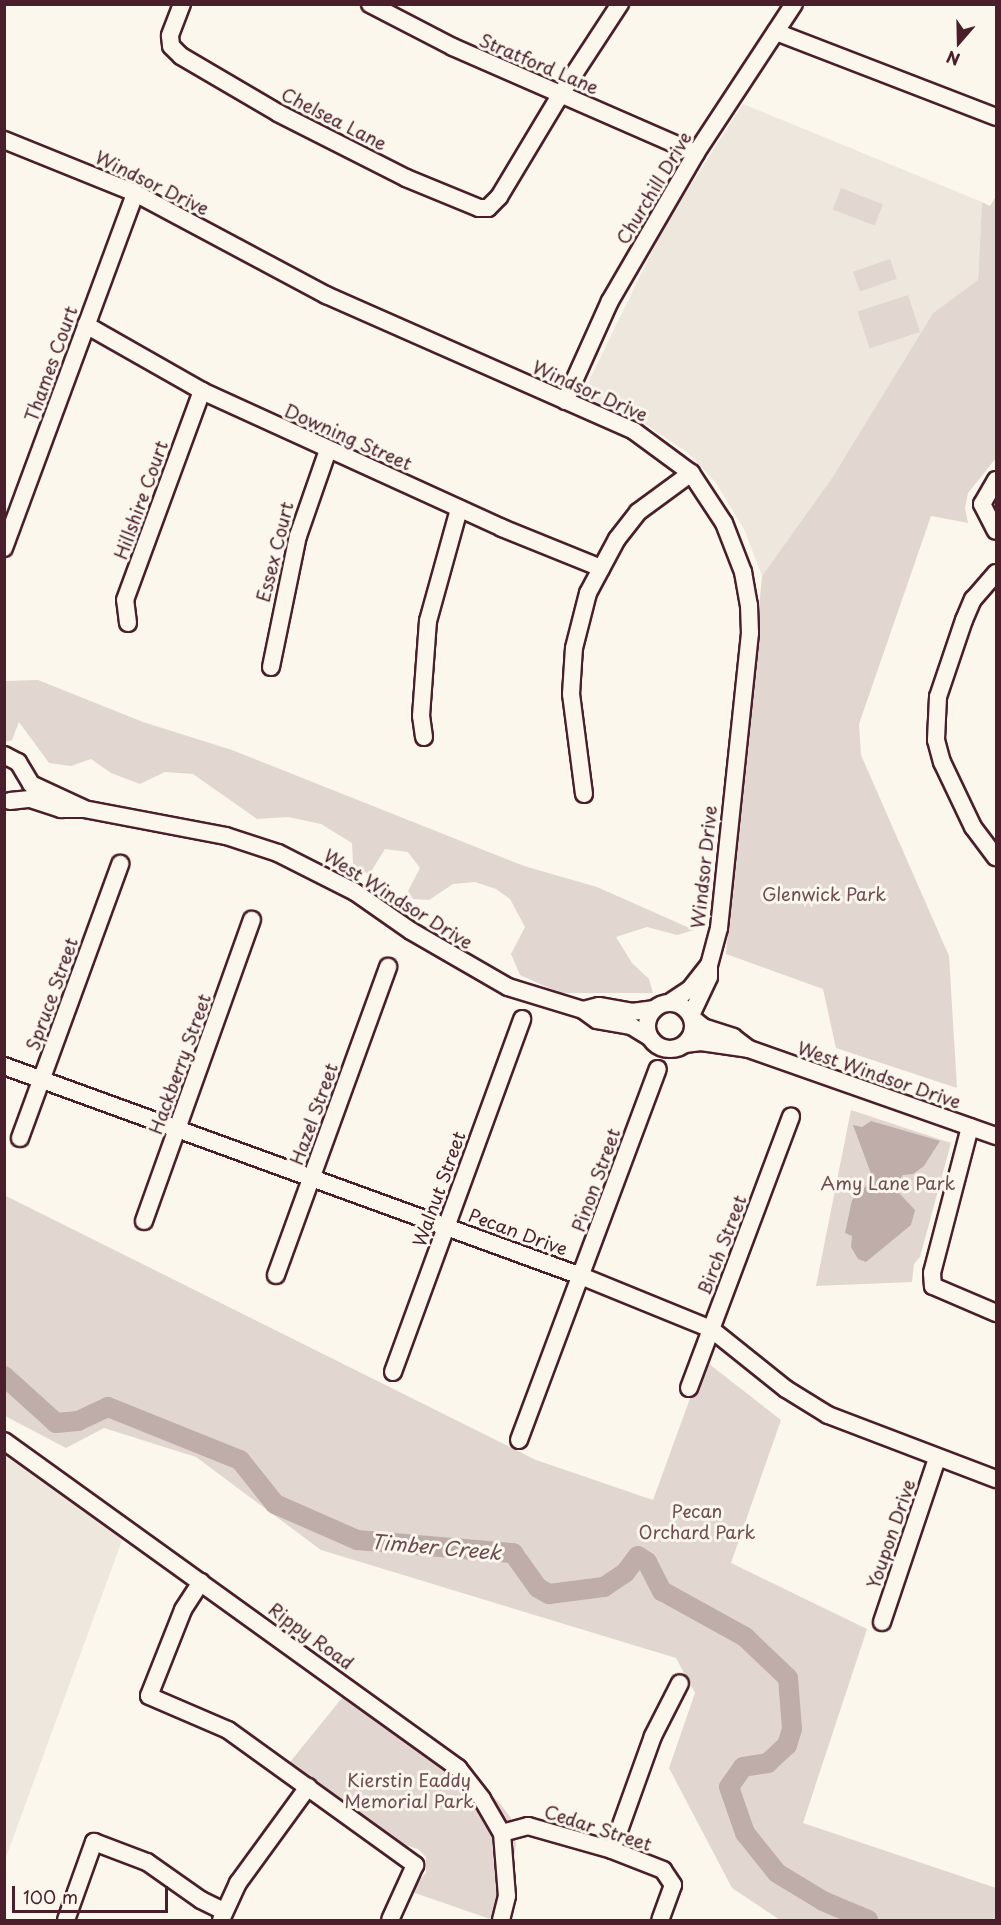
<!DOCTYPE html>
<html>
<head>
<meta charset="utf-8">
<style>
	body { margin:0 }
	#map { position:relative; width:1001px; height:1925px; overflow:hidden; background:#fbf7ec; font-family:"Playpen Sans",sans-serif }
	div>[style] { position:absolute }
	.built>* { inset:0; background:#eee7de }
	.green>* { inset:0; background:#e2d7d0; transform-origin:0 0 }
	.water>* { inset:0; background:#bfadaa }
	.river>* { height:20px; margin:-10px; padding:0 10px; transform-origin:10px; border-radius:10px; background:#bfadaa }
	.roads { filter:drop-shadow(2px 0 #4a1f2b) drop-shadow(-2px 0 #4a1f2b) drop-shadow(0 2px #4a1f2b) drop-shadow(0 -2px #4a1f2b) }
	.minor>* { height:16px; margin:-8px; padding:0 8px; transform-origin:8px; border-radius:8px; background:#fbf7ec }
	.minor>.ring { margin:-8px; padding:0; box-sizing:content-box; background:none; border:16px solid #fbf7ec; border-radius:50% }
	span { translate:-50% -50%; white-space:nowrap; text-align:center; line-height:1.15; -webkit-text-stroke:6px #fbf7ec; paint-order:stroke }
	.street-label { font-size:18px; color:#4a1f2b }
	.park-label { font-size:18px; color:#704d54 }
	.water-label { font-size:20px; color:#6d4a51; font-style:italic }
	.frame { position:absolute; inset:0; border:6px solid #4a1f2b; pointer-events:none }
	.north { position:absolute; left:929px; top:12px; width:60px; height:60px; -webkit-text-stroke:4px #fbf7ec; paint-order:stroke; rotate:200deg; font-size:16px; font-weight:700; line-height:24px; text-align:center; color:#4a1f2b }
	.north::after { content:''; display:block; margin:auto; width:21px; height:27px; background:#4a1f2b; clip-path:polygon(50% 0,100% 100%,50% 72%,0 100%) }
	.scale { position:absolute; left:12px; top:1886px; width:156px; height:27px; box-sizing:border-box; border:3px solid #4a1f2b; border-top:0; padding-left:8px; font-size:18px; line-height:21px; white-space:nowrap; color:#4a1f2b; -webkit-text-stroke:4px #fbf7ec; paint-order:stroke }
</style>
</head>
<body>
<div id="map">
	<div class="built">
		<div style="clip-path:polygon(743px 104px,982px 202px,978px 280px,933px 313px,832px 478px,762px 576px,744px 529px,716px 483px,688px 453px,646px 425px,582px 395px,665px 225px)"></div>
		<div style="clip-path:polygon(5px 1448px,124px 1535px,5px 1860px)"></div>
	</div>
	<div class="green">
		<div style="left:841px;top:188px;width:45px;height:23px;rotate:21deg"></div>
		<div style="clip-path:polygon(996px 196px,996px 458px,968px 493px,965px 508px,968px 523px,931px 516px,859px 724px,861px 755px,949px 956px,957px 1088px,836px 1048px,823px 989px,726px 954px,762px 576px,832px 478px,933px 313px,978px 280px,982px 202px,990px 206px)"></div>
		<div style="left:890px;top:259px;width:21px;height:39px;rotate:71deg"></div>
		<div style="left:908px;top:295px;width:39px;height:53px;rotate:72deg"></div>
		<div style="clip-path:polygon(38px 680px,143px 722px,232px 750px,524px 866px,597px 887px,694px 930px,677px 935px,647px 927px,616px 937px,632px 963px,649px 979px,653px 993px,560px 993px,520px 975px,511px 954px,525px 927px,510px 899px,496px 889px,475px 882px,453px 884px,429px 900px,413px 899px,408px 891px,420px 868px,408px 852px,385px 849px,369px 875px,353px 864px,352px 843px,321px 824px,288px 817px,257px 819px,193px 774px,165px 772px,140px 784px,111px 773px,91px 759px,71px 766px,49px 763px,19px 722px,12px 740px,5px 742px,5px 681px)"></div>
		<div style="clip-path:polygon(851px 1110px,951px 1143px,920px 1257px,914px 1264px,912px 1282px,816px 1286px)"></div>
		<div style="clip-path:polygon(4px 1195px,536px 1460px,653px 1500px,704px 1360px,781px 1420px,731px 1563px,867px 1629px,803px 1823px,996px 1888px,996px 1920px,780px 1920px,732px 1888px,669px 1768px,695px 1693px,676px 1658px,321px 1550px,196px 1457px,104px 1428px,66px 1448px,5px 1416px)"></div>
		<div style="clip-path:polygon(346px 1693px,430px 1750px,498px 1801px,511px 1818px,516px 1844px,513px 1866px,493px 1920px,409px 1891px,426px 1873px,426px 1857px,418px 1849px,402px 1844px,290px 1762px)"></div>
	</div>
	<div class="water">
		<div style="clip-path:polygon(871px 1121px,940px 1141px,924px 1166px,913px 1174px,903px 1175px,897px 1182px,899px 1193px,915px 1210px,911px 1225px,866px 1262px,858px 1259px,851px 1247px,852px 1236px,845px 1233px,852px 1200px,873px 1179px,853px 1125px,862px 1127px)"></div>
	</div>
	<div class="river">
		<div style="left:4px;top:1376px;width:70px;rotate:42.1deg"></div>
		<div style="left:56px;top:1423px;width:22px;rotate:-5deg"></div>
		<div style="left:78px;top:1421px;width:33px;rotate:-25deg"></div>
		<div style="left:108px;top:1407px;width:142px;rotate:21.9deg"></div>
		<div style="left:240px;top:1460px;width:56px;rotate:51.5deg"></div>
		<div style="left:275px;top:1504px;width:90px;rotate:23.7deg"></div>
		<div style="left:357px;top:1540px;width:157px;rotate:4.8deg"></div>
		<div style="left:513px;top:1553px;width:43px;rotate:54.5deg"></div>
		<div style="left:538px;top:1588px;width:13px;rotate:29deg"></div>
		<div style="left:549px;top:1594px;width:55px;rotate:-7.3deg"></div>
		<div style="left:604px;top:1587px;width:25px;rotate:-34deg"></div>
		<div style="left:625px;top:1573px;width:21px;rotate:-53deg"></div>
		<div style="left:638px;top:1556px;width:11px;rotate:34deg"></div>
		<div style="left:647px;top:1562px;width:33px;rotate:63deg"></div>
		<div style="left:662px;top:1591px;width:95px;rotate:29deg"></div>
		<div style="left:745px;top:1637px;width:59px;rotate:43.6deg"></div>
		<div style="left:788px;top:1678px;width:51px;rotate:85.5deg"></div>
		<div style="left:792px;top:1729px;width:17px;rotate:107deg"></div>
		<div style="left:787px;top:1745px;width:26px;rotate:137deg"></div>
		<div style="left:768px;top:1763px;width:25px;rotate:171deg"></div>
		<div style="left:743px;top:1767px;width:24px;rotate:125deg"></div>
		<div style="left:729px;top:1787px;width:49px;rotate:70.8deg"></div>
		<div style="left:745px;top:1833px;width:51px;rotate:51.3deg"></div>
		<div style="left:777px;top:1873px;width:54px;rotate:31.3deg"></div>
		<div style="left:823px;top:1901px;width:49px;rotate:22.9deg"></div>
	</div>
	<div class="roads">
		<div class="minor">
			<div style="left:182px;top:4px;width:34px;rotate:111deg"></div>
			<div style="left:170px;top:36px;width:10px;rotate:84deg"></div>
			<div style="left:171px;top:46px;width:14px;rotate:45deg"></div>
			<div style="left:181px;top:56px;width:113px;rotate:30.4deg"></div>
			<div style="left:278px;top:113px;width:144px;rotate:26.9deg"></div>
			<div style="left:406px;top:178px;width:79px;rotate:22.3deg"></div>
			<div style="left:479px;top:208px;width:9px"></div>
			<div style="left:488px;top:208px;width:16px;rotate:-45deg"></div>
			<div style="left:499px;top:197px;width:120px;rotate:-59deg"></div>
			<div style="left:561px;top:94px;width:108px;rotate:-56.8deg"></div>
			<div style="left:370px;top:4px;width:93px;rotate:27.4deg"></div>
			<div style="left:453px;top:47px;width:265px;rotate:23.6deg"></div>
			<div style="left:776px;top:32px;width:236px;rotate:21.1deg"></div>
			<div style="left:4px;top:140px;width:141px;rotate:22deg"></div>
			<div style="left:135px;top:193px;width:217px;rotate:28.1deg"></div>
			<div style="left:326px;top:295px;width:337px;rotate:23.8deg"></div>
			<div style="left:634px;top:431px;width:71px;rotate:36.4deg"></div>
			<div style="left:691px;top:473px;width:60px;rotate:56.6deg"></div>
			<div style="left:724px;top:523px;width:53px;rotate:68.8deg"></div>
			<div style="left:743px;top:572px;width:34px;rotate:80deg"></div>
			<div style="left:749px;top:605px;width:28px;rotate:88deg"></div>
			<div style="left:750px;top:633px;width:297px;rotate:96deg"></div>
			<div style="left:719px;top:928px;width:38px;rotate:105deg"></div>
			<div style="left:86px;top:325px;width:133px;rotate:29.6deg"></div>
			<div style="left:202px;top:391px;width:330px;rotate:24.5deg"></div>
			<div style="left:502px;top:528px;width:107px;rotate:22deg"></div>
			<div style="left:565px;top:401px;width:110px;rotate:-65.8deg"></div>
			<div style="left:610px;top:301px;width:171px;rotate:-59.8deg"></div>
			<div style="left:696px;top:153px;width:178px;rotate:-56.7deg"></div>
			<div style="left:996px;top:480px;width:28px;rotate:120deg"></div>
			<div style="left:982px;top:504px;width:30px;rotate:63deg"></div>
			<div style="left:4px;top:548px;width:378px;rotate:-69.7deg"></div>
			<div style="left:996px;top:573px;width:35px;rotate:131deg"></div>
			<div style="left:973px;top:599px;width:23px;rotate:113deg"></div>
			<div style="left:964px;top:620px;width:81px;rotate:108.7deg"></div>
			<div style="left:938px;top:697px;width:43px;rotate:92.7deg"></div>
			<div style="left:936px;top:740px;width:23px;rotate:75deg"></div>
			<div style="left:942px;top:762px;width:72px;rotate:64.5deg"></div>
			<div style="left:973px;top:827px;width:38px;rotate:53deg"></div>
			<div style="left:128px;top:623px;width:23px;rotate:-97deg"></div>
			<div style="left:125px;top:600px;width:223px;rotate:-69.8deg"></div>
			<div style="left:271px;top:667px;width:134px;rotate:-78.4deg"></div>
			<div style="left:298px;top:536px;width:91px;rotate:-70.8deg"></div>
			<div style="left:424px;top:737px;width:21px;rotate:-98deg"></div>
			<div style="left:421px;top:716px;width:95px;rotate:-85.8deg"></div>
			<div style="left:428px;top:621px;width:116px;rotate:-74.5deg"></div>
			<div style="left:4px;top:755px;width:16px;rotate:27deg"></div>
			<div style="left:18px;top:762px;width:26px;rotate:59deg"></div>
			<div style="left:31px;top:784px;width:57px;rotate:24.8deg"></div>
			<div style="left:584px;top:794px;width:101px;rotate:-97.4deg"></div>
			<div style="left:571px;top:694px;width:46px;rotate:-86.3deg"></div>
			<div style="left:574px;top:648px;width:57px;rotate:-75.7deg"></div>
			<div style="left:588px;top:593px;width:61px;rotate:-61.8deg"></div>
			<div style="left:617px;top:539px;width:34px;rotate:-52deg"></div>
			<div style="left:638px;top:512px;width:66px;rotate:-36.3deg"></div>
			<div style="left:10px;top:801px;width:20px;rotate:-6deg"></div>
			<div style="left:30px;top:799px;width:33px;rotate:18deg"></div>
			<div style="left:61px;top:809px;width:23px"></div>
			<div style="left:84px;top:809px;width:145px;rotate:10.8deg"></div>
			<div style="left:226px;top:836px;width:55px;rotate:18.1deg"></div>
			<div style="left:278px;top:853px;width:86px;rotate:26.9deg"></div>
			<div style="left:355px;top:892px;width:68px;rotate:34.9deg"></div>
			<div style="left:411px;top:931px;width:112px;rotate:30deg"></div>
			<div style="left:508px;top:987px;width:78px;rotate:17deg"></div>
			<div style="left:583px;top:1010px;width:17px;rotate:36deg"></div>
			<div style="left:597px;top:1020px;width:35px;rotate:10deg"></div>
			<div style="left:631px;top:1026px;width:21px;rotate:31deg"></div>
			<div class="ring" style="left:647px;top:1003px;width:30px;height:30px"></div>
			<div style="left:669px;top:1003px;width:25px;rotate:-34deg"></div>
			<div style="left:690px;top:989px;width:31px;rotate:-52deg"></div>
			<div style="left:709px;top:965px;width:12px;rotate:90deg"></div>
			<div style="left:709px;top:977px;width:42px;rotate:115.3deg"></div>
			<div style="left:583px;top:1010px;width:16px;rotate:-14deg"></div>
			<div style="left:599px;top:1006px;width:34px;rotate:10deg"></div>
			<div style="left:632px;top:1012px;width:21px;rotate:-8deg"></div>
			<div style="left:692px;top:1018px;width:14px;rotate:39deg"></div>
			<div style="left:703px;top:1027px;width:32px;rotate:18deg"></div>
			<div style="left:733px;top:1037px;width:20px;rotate:37deg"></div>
			<div style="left:685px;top:1044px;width:16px;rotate:-7deg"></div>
			<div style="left:701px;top:1042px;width:49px;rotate:8.3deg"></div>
			<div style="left:749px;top:1049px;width:262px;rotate:19.4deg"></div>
			<div style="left:4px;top:1066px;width:614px;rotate:20deg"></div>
			<div style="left:581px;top:1276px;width:140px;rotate:22.2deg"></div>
			<div style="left:711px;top:1329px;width:96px;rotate:38.7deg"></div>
			<div style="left:786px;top:1389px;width:49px;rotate:31.8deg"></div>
			<div style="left:828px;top:1415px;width:180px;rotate:20.9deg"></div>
			<div style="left:970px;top:1127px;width:151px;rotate:104.6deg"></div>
			<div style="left:932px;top:1273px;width:13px;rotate:86deg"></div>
			<div style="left:933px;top:1286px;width:69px;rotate:23.2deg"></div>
			<div style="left:20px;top:1138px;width:292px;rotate:-69.9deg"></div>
			<div style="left:144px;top:1221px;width:320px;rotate:-70.3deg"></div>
			<div style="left:276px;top:1275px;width:328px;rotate:-70deg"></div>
			<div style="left:393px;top:1372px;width:376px;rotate:-69.9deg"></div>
			<div style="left:689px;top:1388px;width:290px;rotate:-69.4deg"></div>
			<div style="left:519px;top:1440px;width:396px;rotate:-69.5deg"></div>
			<div style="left:4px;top:1441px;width:560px;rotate:35.76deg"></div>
			<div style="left:458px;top:1768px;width:39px;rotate:52deg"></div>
			<div style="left:482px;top:1799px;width:39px;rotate:60deg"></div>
			<div style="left:502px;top:1833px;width:63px;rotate:85.5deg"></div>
			<div style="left:507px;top:1896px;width:25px;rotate:104deg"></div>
			<div style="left:201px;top:1582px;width:33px;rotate:123deg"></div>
			<div style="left:183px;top:1610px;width:92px;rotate:111.6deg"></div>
			<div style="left:149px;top:1696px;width:86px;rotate:23.3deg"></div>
			<div style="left:228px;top:1730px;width:231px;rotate:35.8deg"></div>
			<div style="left:415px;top:1865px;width:60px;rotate:114.4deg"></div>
			<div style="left:882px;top:1622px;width:172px;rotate:-71.4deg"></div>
			<div style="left:502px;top:1833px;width:27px;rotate:-15deg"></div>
			<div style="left:528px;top:1826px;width:87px;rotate:15.9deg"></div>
			<div style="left:612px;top:1850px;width:55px;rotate:21.4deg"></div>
			<div style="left:663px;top:1870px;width:18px;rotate:56deg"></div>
			<div style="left:673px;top:1885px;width:37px;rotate:110deg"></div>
			<div style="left:612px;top:1850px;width:121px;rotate:-70.2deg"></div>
			<div style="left:653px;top:1736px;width:59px;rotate:-63deg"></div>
			<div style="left:66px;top:1920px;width:83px;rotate:-70.3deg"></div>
			<div style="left:94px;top:1842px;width:57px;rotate:20.7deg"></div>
			<div style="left:147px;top:1862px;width:66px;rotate:35.1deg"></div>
			<div style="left:201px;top:1900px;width:25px;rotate:26deg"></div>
			<div style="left:221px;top:1920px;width:41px;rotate:-65.3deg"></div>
			<div style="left:238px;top:1883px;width:119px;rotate:-53.9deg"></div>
		</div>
	</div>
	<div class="street-label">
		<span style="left:539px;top:64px;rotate:23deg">Stratford Lane</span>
		<span style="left:334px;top:119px;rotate:27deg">Chelsea Lane</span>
		<span style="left:152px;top:183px;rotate:26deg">Windsor Drive</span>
		<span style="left:654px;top:188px;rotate:-59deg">Churchill Drive</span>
		<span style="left:51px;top:364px;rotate:-70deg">Thames Court</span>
		<span style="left:590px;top:391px;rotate:24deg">Windsor Drive</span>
		<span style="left:348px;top:437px;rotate:24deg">Downing Street</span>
		<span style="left:141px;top:500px;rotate:-70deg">Hillshire Court</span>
		<span style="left:275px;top:552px;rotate:-76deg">Essex Court</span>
		<span style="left:704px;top:867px;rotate:-84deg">Windsor Drive</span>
		<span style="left:398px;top:899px;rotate:32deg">West Windsor Drive</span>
		<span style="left:52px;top:994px;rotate:-70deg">Spruce Street</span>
		<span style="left:180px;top:1064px;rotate:-70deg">Hackberry Street</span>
		<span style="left:879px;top:1075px;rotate:19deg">West Windsor Drive</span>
		<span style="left:314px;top:1114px;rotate:-70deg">Hazel Street</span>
		<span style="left:596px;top:1180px;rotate:-70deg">Pinon Street</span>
		<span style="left:439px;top:1189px;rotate:-70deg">Walnut Street</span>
		<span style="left:518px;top:1232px;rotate:20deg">Pecan Drive</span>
		<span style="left:722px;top:1245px;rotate:-69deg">Birch Street</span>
		<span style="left:891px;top:1534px;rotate:-71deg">Youpon Drive</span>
		<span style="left:311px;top:1636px;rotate:36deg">Rippy Road</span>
		<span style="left:598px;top:1828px;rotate:18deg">Cedar Street</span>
	</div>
	<div class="park-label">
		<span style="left:824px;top:894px">Glenwick Park</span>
		<span style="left:888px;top:1183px">Amy Lane Park</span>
		<span style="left:697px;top:1522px">Pecan<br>Orchard Park</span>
		<span style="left:409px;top:1791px">Kierstin Eaddy<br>Memorial Park</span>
	</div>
	<div class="water-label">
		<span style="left:436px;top:1547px;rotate:5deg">Timber Creek</span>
	</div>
	<div class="frame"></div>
	<div class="north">N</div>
	<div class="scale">100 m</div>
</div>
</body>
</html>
